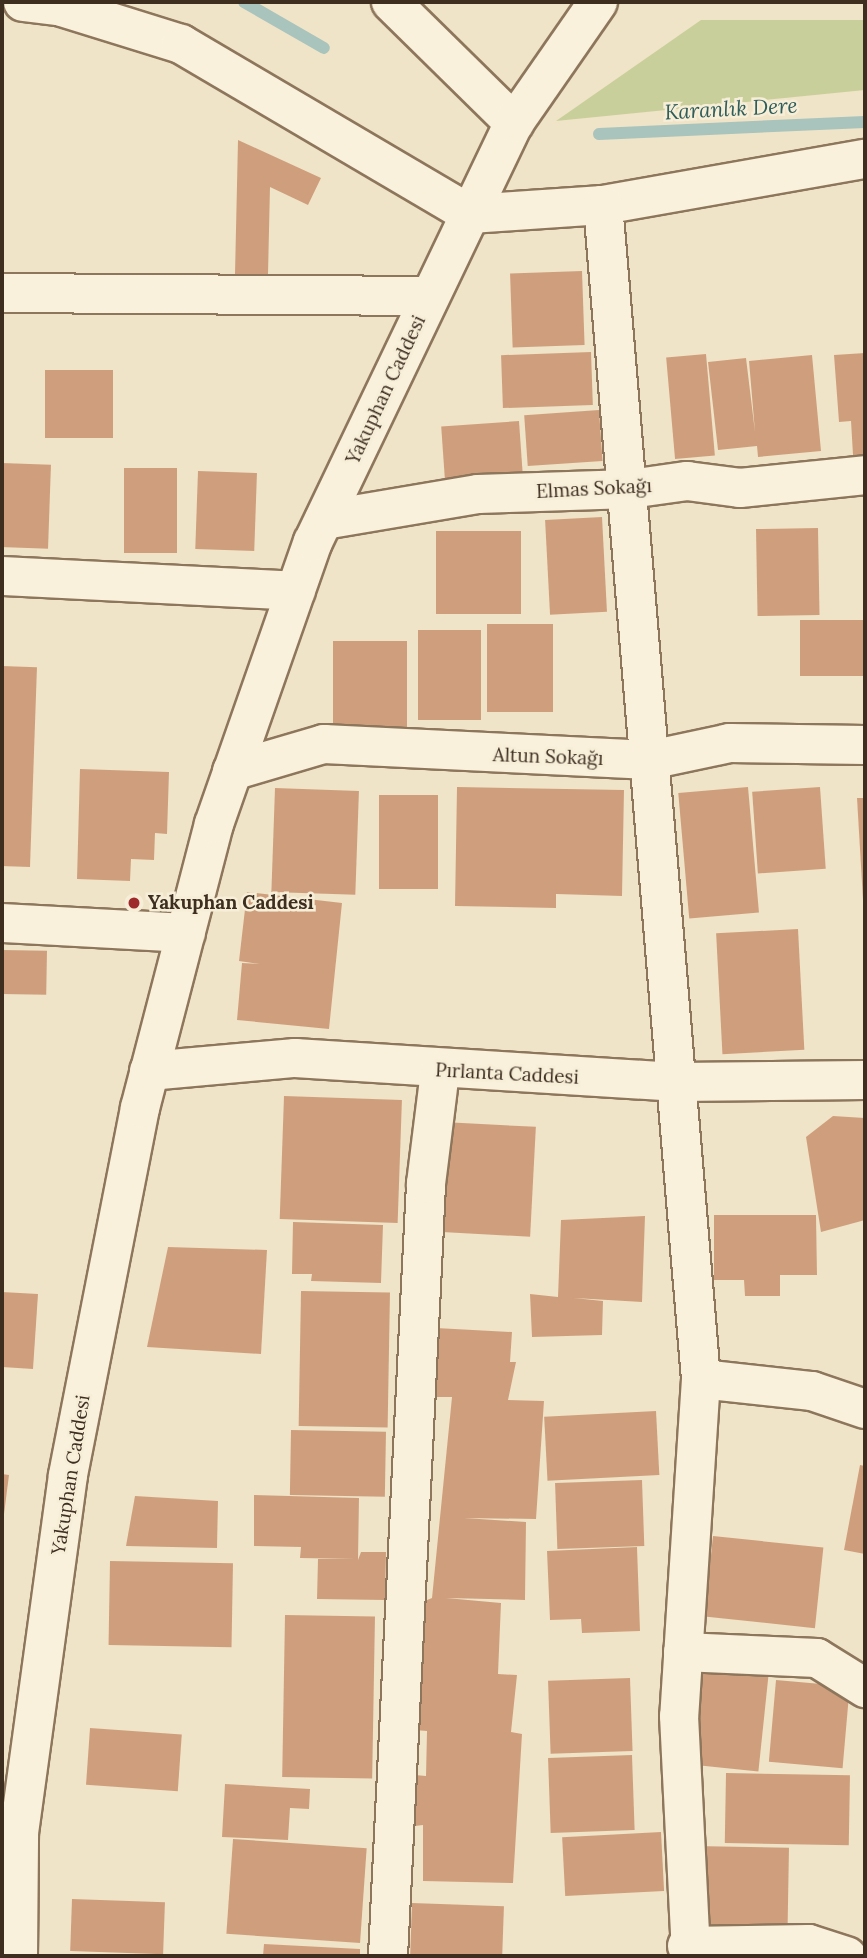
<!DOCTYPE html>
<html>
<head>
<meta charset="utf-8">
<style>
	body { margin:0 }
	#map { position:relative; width:867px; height:1958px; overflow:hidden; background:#f0e4c8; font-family:Lora,serif }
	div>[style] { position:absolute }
	.green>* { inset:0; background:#c9cf9b }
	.stream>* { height:12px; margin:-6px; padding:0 6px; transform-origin:6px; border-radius:6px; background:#a9c4bc }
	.building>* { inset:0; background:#cf9f7d; transform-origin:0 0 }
	.roads { filter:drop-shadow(2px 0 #8d765c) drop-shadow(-2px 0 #8d765c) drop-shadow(0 2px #8d765c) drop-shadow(0 -2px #8d765c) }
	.minor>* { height:38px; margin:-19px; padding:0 19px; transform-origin:19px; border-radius:19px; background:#faf1dc }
	.dots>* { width:19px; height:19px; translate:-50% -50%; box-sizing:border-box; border:4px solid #f7eed8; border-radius:50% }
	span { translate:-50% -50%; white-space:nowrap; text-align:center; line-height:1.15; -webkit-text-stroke:5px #f7eed8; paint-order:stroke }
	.street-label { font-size:19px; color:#3d2e20 }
	.poi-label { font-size:19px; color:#3d2e20; font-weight:700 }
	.left { translate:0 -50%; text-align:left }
	.water-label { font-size:21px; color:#2f5d5a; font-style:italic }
	.frame { position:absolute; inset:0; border:4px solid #3d2e20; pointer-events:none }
</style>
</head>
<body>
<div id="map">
	<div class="green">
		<div style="clip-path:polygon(701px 20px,865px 20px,865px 90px,556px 121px)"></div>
	</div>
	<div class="stream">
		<div style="left:244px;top:2px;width:92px;rotate:29.9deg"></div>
		<div style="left:599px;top:134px;width:266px;rotate:-2.6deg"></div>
	</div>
	<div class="building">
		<div style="clip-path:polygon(238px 140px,321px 178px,308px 205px,270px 187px,268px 275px,235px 274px)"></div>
		<div style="left:582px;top:271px;width:74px;height:72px;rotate:88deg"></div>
		<div style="left:591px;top:352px;width:53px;height:90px;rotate:88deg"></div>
		<div style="clip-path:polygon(865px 353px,865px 455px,853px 455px,851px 421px,839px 422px,834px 355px)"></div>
		<div style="left:706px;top:354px;width:102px;height:40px;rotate:85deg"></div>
		<div style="clip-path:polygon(812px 355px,821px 451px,758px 457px,757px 446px,718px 450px,708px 362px,746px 358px,755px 432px,749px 361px)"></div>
		<div style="left:113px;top:370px;width:68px;height:68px;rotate:90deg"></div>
		<div style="left:599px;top:410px;width:51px;height:75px;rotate:86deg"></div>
		<div style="left:519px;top:421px;width:54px;height:78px;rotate:86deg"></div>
		<div style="left:2px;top:463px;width:49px;height:84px;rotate:2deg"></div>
		<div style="left:124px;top:468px;width:53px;height:85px"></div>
		<div style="left:198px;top:471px;width:59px;height:78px;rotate:2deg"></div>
		<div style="left:602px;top:517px;width:95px;height:57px;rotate:87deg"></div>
		<div style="left:818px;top:528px;width:87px;height:62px;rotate:89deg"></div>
		<div style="left:436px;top:531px;width:85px;height:83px"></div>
		<div style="left:865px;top:620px;width:56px;height:65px;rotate:90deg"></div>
		<div style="left:553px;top:624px;width:88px;height:66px;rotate:90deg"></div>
		<div style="left:481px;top:630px;width:90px;height:63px;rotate:90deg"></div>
		<div style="left:333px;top:641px;width:74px;height:86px"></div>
		<div style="left:2px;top:666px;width:35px;height:200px;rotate:2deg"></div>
		<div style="clip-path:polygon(80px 769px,169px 772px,167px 834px,155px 833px,154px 860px,131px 859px,130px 881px,77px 879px)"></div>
		<div style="clip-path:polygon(457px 787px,624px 790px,622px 896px,556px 894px,556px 908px,455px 906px)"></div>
		<div style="left:748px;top:787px;width:126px;height:70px;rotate:85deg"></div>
		<div style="left:820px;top:787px;width:82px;height:68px;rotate:86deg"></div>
		<div style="left:275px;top:788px;width:84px;height:104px;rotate:2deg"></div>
		<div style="left:379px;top:795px;width:59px;height:94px"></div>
		<div style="clip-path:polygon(857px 798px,865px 798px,865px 900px,863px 900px)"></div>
		<div style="clip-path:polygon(247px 892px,342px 903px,329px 1029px,237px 1020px,242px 963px,260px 964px,239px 961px)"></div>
		<div style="left:798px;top:929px;width:121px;height:82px;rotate:87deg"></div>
		<div style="left:2px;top:950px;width:45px;height:44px;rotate:1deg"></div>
		<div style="left:284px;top:1096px;width:118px;height:123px;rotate:2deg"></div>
		<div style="clip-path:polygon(833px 1116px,865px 1118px,865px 1220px,821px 1232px,806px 1137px)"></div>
		<div style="left:443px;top:1122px;width:93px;height:110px;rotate:3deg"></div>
		<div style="clip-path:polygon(714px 1215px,816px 1215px,817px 1275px,780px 1275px,780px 1296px,745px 1296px,744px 1280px,714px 1280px)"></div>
		<div style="clip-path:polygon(645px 1216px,642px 1302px,574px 1298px,603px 1301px,602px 1335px,532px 1337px,530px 1294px,558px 1297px,561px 1220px)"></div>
		<div style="clip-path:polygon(293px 1222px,383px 1225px,381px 1283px,311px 1281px,312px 1274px,292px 1274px)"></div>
		<div style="clip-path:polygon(168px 1247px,267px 1250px,261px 1354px,147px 1347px)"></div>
		<div style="left:301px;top:1291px;width:89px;height:135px;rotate:1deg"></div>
		<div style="clip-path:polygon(2px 1292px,38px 1294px,33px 1369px,2px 1367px)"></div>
		<div style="clip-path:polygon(436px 1328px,512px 1332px,510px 1362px,516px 1362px,508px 1400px,544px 1401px,536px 1519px,464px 1518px,526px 1522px,525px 1600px,446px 1598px,501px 1603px,498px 1674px,517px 1675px,511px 1732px,522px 1734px,513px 1883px,423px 1881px,423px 1825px,415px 1826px,415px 1775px,426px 1776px,427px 1731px,414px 1730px,420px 1603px,432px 1598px,452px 1397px,430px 1397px)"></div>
		<div style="left:656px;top:1411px;width:64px;height:112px;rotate:87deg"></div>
		<div style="left:291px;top:1430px;width:95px;height:65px;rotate:1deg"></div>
		<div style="clip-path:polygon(860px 1465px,865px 1466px,865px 1554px,844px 1550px)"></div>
		<div style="clip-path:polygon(2px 1474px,9px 1475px,3px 1522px,2px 1522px)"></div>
		<div style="left:642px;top:1480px;width:66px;height:87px;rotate:88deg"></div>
		<div style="clip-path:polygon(254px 1495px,359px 1498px,358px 1560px,361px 1552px,386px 1552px,385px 1600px,317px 1599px,318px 1559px,355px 1559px,300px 1558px,301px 1547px,254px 1546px)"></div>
		<div style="clip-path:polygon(135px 1496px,218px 1501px,217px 1548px,126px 1546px)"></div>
		<div style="left:713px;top:1536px;width:111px;height:81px;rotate:6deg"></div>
		<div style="clip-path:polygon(637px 1547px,640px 1631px,582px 1633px,581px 1619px,550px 1620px,547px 1551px)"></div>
		<div style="left:110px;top:1561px;width:123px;height:84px;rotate:1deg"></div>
		<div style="left:285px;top:1615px;width:90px;height:162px;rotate:1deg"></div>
		<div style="left:701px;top:1667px;width:68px;height:98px;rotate:6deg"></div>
		<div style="left:630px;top:1678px;width:73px;height:82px;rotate:88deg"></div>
		<div style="left:776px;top:1680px;width:74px;height:82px;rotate:5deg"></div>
		<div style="left:90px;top:1728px;width:92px;height:57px;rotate:4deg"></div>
		<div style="left:632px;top:1755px;width:75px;height:84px;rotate:88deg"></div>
		<div style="left:726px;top:1773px;width:124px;height:70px;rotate:1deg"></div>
		<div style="clip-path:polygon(225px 1784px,310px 1789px,309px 1809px,290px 1808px,288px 1840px,222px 1837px)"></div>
		<div style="left:661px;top:1832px;width:59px;height:99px;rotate:87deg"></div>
		<div style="left:233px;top:1839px;width:134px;height:95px;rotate:4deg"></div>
		<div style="left:694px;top:1846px;width:95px;height:81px;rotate:1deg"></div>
		<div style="left:72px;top:1899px;width:93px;height:52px;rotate:2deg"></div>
		<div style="left:412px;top:1903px;width:92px;height:53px;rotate:2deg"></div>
		<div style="clip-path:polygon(264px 1944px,360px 1949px,360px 1956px,263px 1956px)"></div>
	</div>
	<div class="roads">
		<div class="minor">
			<div style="left:23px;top:2px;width:39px;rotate:7deg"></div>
			<div style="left:62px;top:7px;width:125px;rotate:17.3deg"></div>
			<div style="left:181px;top:44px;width:335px;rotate:30.5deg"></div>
			<div style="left:470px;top:214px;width:133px;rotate:-3.9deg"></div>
			<div style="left:603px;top:205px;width:266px;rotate:-10deg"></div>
			<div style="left:391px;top:2px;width:173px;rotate:44.5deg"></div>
			<div style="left:603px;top:205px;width:1178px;rotate:85.23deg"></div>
			<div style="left:701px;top:1379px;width:338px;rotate:93.7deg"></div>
			<div style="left:679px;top:1716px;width:240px;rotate:87.1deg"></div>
			<div style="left:2px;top:293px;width:428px;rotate:0.4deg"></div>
			<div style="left:324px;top:520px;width:156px;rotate:-9.6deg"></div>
			<div style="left:478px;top:494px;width:152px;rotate:-1.9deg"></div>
			<div style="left:630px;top:489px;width:58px;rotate:-8deg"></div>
			<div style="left:687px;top:481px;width:53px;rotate:7.5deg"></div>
			<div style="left:740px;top:488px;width:126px;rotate:-5.9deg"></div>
			<div style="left:2px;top:576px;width:294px;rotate:2.9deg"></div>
			<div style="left:232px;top:771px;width:96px;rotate:-16.4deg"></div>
			<div style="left:324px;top:744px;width:326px;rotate:2.8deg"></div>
			<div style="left:650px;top:760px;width:82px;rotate:-12deg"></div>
			<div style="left:730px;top:743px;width:135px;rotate:0.8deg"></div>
			<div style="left:2px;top:923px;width:184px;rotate:3.1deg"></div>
			<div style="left:149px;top:1071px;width:147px;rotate:-5.1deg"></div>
			<div style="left:295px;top:1058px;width:384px;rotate:3.6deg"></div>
			<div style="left:678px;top:1082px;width:187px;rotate:-0.6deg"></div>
			<div style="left:701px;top:1379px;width:112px;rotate:6.2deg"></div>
			<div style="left:812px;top:1391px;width:56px;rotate:18.8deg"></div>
			<div style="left:683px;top:1652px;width:134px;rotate:2.6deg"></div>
			<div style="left:817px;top:1658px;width:57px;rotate:32deg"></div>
			<div style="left:687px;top:1946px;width:122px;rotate:-0.9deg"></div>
			<div style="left:809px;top:1944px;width:40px;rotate:18deg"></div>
			<div style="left:18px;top:1956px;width:123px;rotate:-89.5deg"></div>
			<div style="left:19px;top:1833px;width:361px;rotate:-82.2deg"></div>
			<div style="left:68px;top:1475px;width:374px;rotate:-78.9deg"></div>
			<div style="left:140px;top:1108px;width:293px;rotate:-75.4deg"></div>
			<div style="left:214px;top:824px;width:299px;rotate:-70.7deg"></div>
			<div style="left:313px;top:542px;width:465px;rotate:-64.4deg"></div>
			<div style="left:514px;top:123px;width:147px;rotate:-55.2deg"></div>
			<div style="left:388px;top:1956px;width:773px;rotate:-87.18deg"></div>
			<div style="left:426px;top:1184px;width:114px;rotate:-82.9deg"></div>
		</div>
	</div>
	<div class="dots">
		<div style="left:134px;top:903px;background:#9e2a2b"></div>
	</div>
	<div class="street-label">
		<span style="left:386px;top:390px;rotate:-65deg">Yakuphan Caddesi</span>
		<span style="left:594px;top:489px;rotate:-3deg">Elmas Sokağı</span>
		<span style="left:548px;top:757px;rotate:2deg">Altun Sokağı</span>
		<span style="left:507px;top:1074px;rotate:3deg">Pırlanta Caddesi</span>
		<span style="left:71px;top:1475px;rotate:-81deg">Yakuphan Caddesi</span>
	</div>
	<div class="poi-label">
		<span class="left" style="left:148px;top:903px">Yakuphan Caddesi</span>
	</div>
	<div class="water-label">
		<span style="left:731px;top:109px;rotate:-3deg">Karanlık Dere</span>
	</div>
	<div class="frame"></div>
</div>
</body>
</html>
